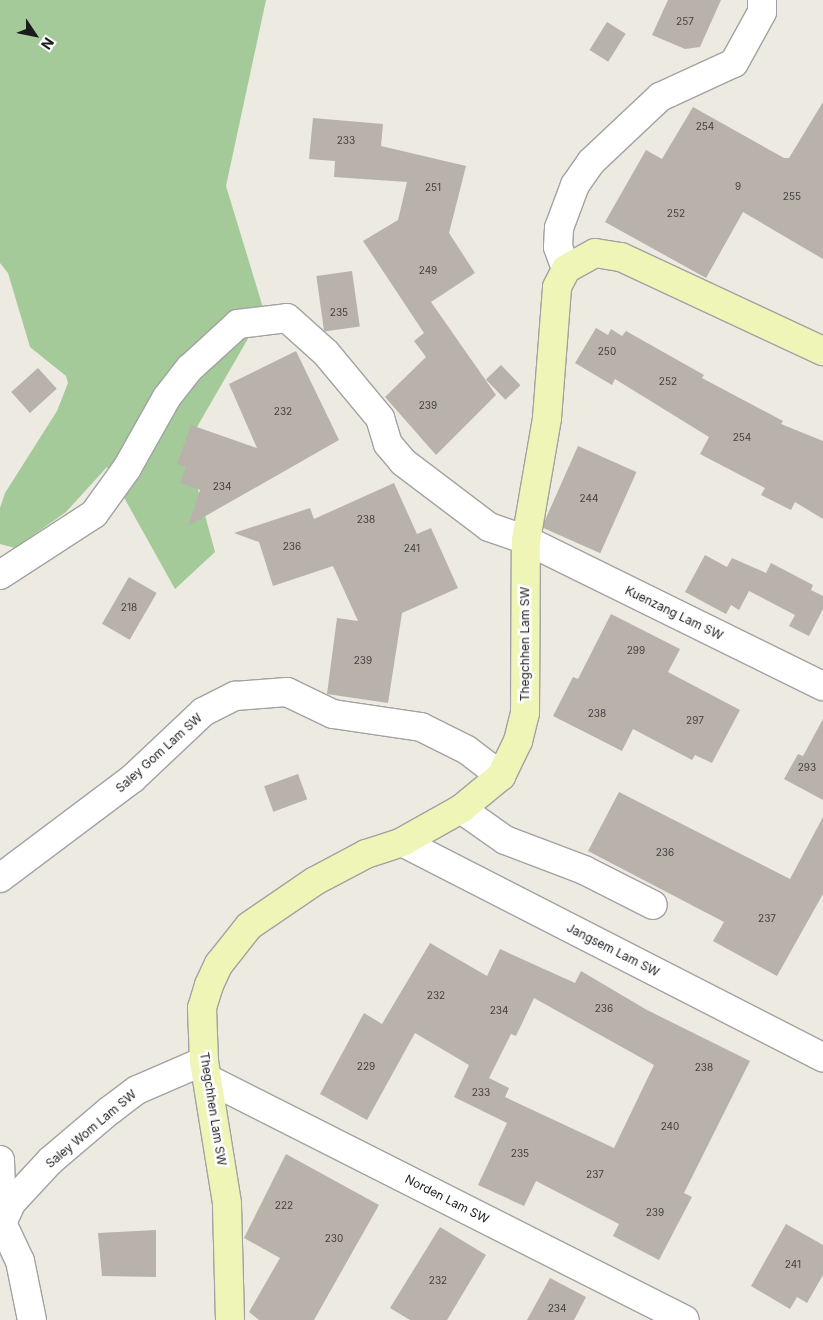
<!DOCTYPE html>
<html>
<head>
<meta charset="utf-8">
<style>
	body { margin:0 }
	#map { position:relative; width:823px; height:1320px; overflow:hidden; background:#eceae1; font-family:Inter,sans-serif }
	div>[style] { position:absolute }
	.forest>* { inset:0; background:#a3ca98 }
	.building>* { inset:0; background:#b9b2ab; transform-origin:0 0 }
	.roads { filter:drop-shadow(1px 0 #a2a2a2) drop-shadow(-1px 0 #a2a2a2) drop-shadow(0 1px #a2a2a2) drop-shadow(0 -1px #a2a2a2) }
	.minor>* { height:28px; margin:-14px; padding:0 14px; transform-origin:14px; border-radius:14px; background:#fff }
	.secondary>* { height:28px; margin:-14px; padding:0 14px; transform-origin:14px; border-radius:14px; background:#eef5b7 }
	span { translate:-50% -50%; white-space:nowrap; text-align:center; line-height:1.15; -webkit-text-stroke:5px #fff; paint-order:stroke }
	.number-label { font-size:10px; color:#42413f }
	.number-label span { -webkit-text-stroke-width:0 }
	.street-label { font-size:12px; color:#1b1b1b }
	.north { position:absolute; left:10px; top:10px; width:50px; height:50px; -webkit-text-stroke:4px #fff; paint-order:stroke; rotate:124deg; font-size:14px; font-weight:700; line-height:20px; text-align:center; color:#1b1b1b }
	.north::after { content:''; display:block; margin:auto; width:18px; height:22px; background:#1b1b1b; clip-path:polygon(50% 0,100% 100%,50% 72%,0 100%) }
</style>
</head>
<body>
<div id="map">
	<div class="forest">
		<div style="clip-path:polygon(0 0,266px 0,226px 186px,264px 311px,186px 446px,215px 552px,175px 589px,107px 467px,66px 512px,15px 548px,0 544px,0 508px,5px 493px,57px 411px,68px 383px,66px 376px,30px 347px,8px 273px,0 263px)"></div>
	</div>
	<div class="building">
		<div style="clip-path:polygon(668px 0,721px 0,700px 47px,685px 49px,652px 35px)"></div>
		<div style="left:607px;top:22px;width:22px;height:33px;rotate:32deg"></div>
		<div style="clip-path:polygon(823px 102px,823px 259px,743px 212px,706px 278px,605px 222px,646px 150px,662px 159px,693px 107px,784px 158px,789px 158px)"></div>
		<div style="clip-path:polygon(313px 118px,383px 124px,381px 146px,466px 166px,449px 233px,475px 273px,431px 302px,496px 395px,436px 455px,385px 397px,426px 357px,414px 341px,424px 333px,363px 241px,398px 220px,407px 182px,334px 177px,335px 161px,309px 159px)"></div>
		<div style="left:352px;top:271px;width:56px;height:36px;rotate:82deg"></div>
		<div style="clip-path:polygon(596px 328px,608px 335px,611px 329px,622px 336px,626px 331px,704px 375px,702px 378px,783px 421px,781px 424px,823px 441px,823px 519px,795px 502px,791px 510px,761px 495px,765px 488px,700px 454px,709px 437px,615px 379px,612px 385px,575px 363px)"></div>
		<div style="clip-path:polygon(296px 351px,339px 440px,188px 526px,200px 490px,180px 483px,186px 467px,177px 464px,191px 425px,257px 448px,229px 384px)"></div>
		<div style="left:501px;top:365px;width:28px;height:21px;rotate:46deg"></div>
		<div style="left:38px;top:368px;width:28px;height:36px;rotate:48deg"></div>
		<div style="left:578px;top:446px;width:64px;height:89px;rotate:24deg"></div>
		<div style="clip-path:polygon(394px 483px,417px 534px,431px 528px,458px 588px,402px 613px,388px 703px,327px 694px,337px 618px,358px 621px,333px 566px,273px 586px,259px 542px,234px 533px,310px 508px,314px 519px)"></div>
		<div style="clip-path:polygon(705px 555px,727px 567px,732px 558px,766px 573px,771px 563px,813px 585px,811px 590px,823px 596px,823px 609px,809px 636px,789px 626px,795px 615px,749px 591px,739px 610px,731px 605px,726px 614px,685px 592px)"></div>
		<div style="left:129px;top:577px;width:32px;height:54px;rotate:30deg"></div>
		<div style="clip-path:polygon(611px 614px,680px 649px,668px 672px,740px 710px,712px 763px,695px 755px,692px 760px,633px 729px,622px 751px,553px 716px,573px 677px,578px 679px)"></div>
		<div style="clip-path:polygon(823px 719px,823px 800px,784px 779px,798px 754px,803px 756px)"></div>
		<div style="left:298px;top:774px;width:27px;height:36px;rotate:70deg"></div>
		<div style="clip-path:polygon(619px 792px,790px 879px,823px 817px,823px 894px,777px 976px,713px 941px,724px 922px,588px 851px)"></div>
		<div style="clip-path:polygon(evenodd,430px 943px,487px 976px,500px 949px,575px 983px,581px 971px,647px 1010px,750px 1061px,684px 1193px,692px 1197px,659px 1260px,613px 1236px,619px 1224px,536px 1181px,524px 1206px,478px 1185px,507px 1123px,454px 1097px,469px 1065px,415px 1033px,367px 1120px,320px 1094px,364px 1013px,382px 1024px,430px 943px,534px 998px,654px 1065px,614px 1148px,505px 1097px,509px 1088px,489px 1078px,511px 1034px,516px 1036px,534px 998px)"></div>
		<div style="clip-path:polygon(286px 1154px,379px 1205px,314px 1320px,259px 1320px,249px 1312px,280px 1258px,244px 1238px)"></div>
		<div style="clip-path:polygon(786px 1224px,823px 1245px,823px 1275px,807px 1303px,797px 1297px,790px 1309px,751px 1286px)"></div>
		<div style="clip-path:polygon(440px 1227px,486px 1255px,447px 1320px,410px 1320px,390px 1308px)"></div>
		<div style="clip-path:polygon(156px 1230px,156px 1277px,102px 1276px,98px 1233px)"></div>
		<div style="clip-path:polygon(550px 1278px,586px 1297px,574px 1320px,527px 1320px)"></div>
	</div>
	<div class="roads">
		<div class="minor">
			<div style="left:566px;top:269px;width:23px;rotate:-110deg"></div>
			<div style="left:558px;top:247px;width:19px;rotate:-87deg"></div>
			<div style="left:559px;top:228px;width:46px;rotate:-69.6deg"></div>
			<div style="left:575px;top:185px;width:28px;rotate:-55deg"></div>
			<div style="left:591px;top:162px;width:95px;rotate:-43.3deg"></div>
			<div style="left:660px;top:97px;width:81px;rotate:-24.7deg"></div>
			<div style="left:734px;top:63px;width:58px;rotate:-61.2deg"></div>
			<div style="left:762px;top:12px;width:12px;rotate:-90deg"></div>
			<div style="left:0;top:575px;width:112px;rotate:-33deg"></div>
			<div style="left:94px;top:514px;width:57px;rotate:-54.3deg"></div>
			<div style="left:127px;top:468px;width:81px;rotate:-60.6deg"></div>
			<div style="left:167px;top:397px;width:37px;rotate:-52deg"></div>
			<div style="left:190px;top:368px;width:65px;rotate:-42.5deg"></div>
			<div style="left:238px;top:324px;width:49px;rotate:-7deg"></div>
			<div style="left:287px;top:318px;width:52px;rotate:41.9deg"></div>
			<div style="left:326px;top:353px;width:85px;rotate:50.3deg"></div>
			<div style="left:380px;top:418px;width:27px;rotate:73deg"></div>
			<div style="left:388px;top:444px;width:23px;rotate:50deg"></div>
			<div style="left:403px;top:462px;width:108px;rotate:37.1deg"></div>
			<div style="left:489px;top:527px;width:39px;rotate:19deg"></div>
			<div style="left:526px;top:540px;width:331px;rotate:26.2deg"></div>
			<div style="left:461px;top:809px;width:54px;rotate:35.2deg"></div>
			<div style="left:505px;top:840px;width:85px;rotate:20.8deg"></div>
			<div style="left:584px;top:870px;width:77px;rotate:26.9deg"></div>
			<div style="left:402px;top:842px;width:473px;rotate:27.1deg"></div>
			<div style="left:0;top:878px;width:165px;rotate:-36.9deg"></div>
			<div style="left:132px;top:779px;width:98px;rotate:-43.3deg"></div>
			<div style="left:203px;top:712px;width:36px;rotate:-27deg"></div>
			<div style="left:235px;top:696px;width:52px;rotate:-4.4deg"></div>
			<div style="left:287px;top:692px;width:51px;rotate:25.6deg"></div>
			<div style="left:333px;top:714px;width:89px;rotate:8.4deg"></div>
			<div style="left:421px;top:727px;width:51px;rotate:26.6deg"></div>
			<div style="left:467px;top:750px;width:43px;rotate:37.4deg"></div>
			<div style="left:208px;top:1079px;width:534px;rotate:26.8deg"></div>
			<div style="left:0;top:1160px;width:63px;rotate:88.2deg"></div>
			<div style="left:2px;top:1223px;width:42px;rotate:64.7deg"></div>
			<div style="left:20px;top:1261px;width:60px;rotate:78.5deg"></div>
			<div style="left:2px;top:1223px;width:23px;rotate:-65deg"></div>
			<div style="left:12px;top:1202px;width:56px;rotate:-47.2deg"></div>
			<div style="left:50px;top:1161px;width:77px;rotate:-40.3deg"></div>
			<div style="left:109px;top:1111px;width:35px;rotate:-37deg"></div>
			<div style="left:137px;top:1090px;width:73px;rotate:-23.4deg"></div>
		</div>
		<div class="secondary">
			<div style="left:230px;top:1320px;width:117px;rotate:-91.5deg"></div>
			<div style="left:227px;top:1203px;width:144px;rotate:-99.2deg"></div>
			<div style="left:204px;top:1061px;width:53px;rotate:-92.2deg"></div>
			<div style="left:202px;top:1008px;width:24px;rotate:-73deg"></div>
			<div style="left:209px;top:985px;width:23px;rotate:-65deg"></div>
			<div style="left:219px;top:964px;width:48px;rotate:-51.7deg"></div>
			<div style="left:249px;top:926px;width:80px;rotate:-34.3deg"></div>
			<div style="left:315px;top:881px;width:58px;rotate:-27.9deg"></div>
			<div style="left:366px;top:854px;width:38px;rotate:-18deg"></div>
			<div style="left:402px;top:842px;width:68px;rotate:-29.2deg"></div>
			<div style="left:461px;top:809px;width:52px;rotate:-39.5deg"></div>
			<div style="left:501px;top:776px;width:39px;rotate:-64deg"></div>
			<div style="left:518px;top:741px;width:29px;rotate:-76deg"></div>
			<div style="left:525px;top:713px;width:173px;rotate:-89.7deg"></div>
			<div style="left:526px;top:540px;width:124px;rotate:-80.2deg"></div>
			<div style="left:547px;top:418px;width:131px;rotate:-85.6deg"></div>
			<div style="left:557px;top:287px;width:20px;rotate:-63deg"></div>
			<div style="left:566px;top:269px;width:33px;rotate:-29deg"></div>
			<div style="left:595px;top:253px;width:26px;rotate:9deg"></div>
			<div style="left:621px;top:257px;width:223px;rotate:25deg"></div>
		</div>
	</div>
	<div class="number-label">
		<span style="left:685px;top:22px">257</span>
		<span style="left:705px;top:127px">254</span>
		<span style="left:346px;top:141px">233</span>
		<span style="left:738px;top:187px">9</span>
		<span style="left:433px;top:188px">251</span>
		<span style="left:792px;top:197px">255</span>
		<span style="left:676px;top:214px">252</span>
		<span style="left:428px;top:271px">249</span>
		<span style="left:339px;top:313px">235</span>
		<span style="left:607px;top:352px">250</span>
		<span style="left:668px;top:382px">252</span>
		<span style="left:428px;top:406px">239</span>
		<span style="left:283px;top:412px">232</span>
		<span style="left:742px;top:438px">254</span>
		<span style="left:222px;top:487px">234</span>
		<span style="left:589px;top:499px">244</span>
		<span style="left:366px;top:520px">238</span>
		<span style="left:292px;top:547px">236</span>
		<span style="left:412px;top:549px">241</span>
		<span style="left:129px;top:608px">218</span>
		<span style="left:636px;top:651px">299</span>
		<span style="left:363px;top:661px">239</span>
		<span style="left:597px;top:714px">238</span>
		<span style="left:695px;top:721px">297</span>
		<span style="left:807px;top:768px">293</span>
		<span style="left:665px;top:853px">236</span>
		<span style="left:767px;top:919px">237</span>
		<span style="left:436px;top:996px">232</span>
		<span style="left:604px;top:1009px">236</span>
		<span style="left:499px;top:1011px">234</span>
		<span style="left:366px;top:1067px">229</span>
		<span style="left:704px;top:1068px">238</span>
		<span style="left:481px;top:1093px">233</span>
		<span style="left:670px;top:1127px">240</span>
		<span style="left:520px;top:1154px">235</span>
		<span style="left:595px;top:1175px">237</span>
		<span style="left:284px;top:1206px">222</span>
		<span style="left:655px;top:1213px">239</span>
		<span style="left:334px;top:1239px">230</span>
		<span style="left:793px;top:1265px">241</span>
		<span style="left:438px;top:1281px">232</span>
		<span style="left:557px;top:1309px">234</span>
	</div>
	<div class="street-label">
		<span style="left:674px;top:613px;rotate:26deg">Kuenzang Lam SW</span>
		<span style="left:525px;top:644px;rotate:-90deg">Thegchhen Lam SW</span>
		<span style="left:159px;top:753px;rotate:-42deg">Saley Gom Lam SW</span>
		<span style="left:613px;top:950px;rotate:27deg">Jangsem Lam SW</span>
		<span style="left:213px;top:1109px;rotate:81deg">Thegchhen Lam SW</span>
		<span style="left:91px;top:1129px;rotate:-40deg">Saley Wom Lam SW</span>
		<span style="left:447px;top:1199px;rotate:27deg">Norden Lam SW</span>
	</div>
	<div class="north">N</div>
</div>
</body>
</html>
